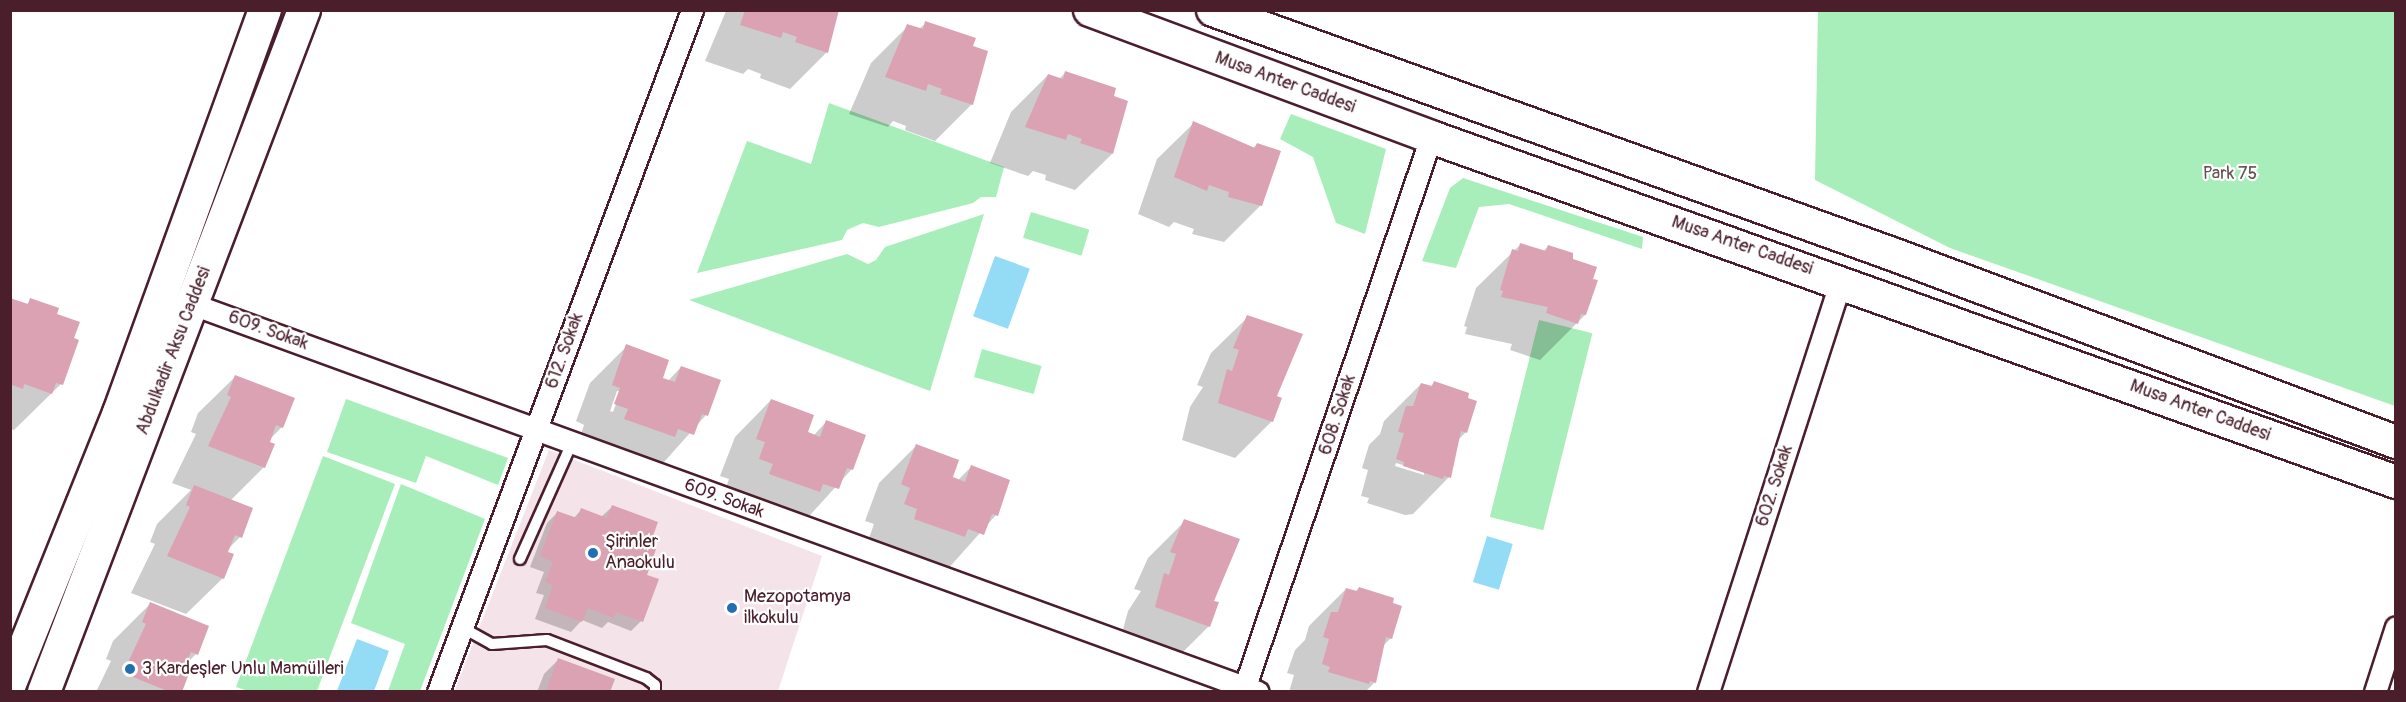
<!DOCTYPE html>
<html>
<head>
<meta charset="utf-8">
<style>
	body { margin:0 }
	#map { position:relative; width:2406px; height:702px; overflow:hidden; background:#fff; font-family:Pangolin,sans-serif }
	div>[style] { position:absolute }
	.built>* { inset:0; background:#f4e3e8 }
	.green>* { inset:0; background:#a7eeba; transform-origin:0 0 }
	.water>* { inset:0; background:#94dbf6; transform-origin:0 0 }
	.shadow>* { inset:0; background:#0003 }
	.building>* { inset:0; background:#daa2b3 }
	.roads { filter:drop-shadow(2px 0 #4a1f2b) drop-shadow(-2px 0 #4a1f2b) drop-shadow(0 2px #4a1f2b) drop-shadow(0 -2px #4a1f2b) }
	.lane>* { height:10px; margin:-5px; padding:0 5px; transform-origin:5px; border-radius:5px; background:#fff }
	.street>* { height:21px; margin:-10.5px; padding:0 10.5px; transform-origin:10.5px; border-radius:10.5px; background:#fff }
	.secondary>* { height:32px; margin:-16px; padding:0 16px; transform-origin:16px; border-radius:16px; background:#fff }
	.dots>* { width:16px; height:16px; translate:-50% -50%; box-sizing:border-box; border:3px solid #fff; border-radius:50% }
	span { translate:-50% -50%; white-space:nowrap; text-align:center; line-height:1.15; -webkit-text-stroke:4.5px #fff; paint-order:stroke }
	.street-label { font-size:18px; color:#4a1f2b }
	.park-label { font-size:18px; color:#61534f }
	.poi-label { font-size:18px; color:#4a1f2b }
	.left { translate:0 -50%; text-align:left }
	.frame { position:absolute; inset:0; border:12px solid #4a1f2b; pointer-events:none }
</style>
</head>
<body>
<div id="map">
	<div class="built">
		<div style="clip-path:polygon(549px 450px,822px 556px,778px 691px,454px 692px)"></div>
	</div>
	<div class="green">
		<div style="clip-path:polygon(1818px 11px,2395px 11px,2395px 406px,1950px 248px,1815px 180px)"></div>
		<div style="clip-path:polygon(829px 103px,1004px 167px,996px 197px,981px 197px,973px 203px,879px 227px,863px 223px,847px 230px,842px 240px,697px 273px,747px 141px,811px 164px)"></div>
		<div style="clip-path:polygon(1291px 114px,1386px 149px,1365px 234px,1336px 223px,1313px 157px,1280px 139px)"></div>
		<div style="clip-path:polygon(1463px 178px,1643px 237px,1642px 249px,1509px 204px,1479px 207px,1456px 268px,1422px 261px,1450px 188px)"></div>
		<div style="left:1031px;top:212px;width:61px;height:27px;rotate:17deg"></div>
		<div style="clip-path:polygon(984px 214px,930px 391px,689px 300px,847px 254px,868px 264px,876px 260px,885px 247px)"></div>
		<div style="left:1539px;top:320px;width:55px;height:203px;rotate:14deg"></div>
		<div style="left:982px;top:349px;width:62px;height:29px;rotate:16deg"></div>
		<div style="clip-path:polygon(346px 399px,508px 458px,498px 485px,426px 456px,416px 483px,327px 452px)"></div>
		<div style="clip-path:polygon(323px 456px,395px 484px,317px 691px,248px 691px,236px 687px)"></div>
		<div style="clip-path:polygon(401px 484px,485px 519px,420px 691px,388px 691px,405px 644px,351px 623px)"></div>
	</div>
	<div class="water">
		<div style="left:995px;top:256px;width:37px;height:64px;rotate:20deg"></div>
		<div style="left:1487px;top:536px;width:27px;height:48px;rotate:17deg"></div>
		<div style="clip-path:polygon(357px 639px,389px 651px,374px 691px,337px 691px)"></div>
	</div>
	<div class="shadow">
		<div style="clip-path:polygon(838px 10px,827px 52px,790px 89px,760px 78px,761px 74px,748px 69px,743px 74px,705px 61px,726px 11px)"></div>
		<div style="clip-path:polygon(926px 23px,971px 47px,972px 104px,935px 141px,905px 130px,906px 126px,893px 121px,888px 127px,849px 114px,871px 63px,908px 26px,919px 29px)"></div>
		<div style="clip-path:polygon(1066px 72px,1112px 154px,1075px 190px,1045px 180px,1046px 175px,1033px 171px,1028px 176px,990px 163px,1011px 112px,1048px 75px,1059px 79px)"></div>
		<div style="clip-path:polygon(1194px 123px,1253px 148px,1257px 144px,1261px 205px,1224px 242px,1192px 234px,1194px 229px,1174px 222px,1169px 227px,1138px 214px,1157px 159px)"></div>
		<div style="clip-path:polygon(1521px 244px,1543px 252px,1548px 246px,1571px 260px,1591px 280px,1585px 315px,1540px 360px,1510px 350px,1512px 344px,1465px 334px,1467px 327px,1464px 326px,1476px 288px)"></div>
		<div style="clip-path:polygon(10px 300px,26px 305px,31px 300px,55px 315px,61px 384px,14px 430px,10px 429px)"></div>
		<div style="clip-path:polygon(1248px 317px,1301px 335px,1275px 397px,1272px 421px,1235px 458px,1182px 440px,1190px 407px,1203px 387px,1197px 385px,1211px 353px)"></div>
		<div style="clip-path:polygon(evenodd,627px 346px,661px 379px,668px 381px,681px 367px,706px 415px,656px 471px,579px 441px,584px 425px,576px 421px,590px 383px,627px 346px,617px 391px,621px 391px,613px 412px,610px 411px,617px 391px)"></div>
		<div style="clip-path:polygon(235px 377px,282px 427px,269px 440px,264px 467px,230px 501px,240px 537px,227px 550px,223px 578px,186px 614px,131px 593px,155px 544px,150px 542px,157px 524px,191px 490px,172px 483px,196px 434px,191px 432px,198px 413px)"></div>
		<div style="clip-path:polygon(evenodd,1434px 383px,1475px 402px,1465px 433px,1457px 441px,1449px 477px,1413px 514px,1405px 515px,1367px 503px,1369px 498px,1361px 496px,1368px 470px,1362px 468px,1369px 445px,1380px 434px,1384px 421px,1421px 384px,1430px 387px,1434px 383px,1396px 463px,1424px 471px,1424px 475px,1395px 466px,1396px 463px)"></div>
		<div style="clip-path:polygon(771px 400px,813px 436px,826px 422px,864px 436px,851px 470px,801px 525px,723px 496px,729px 479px,720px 476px,735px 437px)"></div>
		<div style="clip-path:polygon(916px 446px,951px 478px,957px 481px,971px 467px,996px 515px,946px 571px,868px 541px,874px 524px,865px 521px,879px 483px)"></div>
		<div style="clip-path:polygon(612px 507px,647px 547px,641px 621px,631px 631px,608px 622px,602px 628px,582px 620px,571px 632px,535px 619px,544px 595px,536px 593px,544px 572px,530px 567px,547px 523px,557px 513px,573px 519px,581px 510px,601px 517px)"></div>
		<div style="clip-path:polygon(1185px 521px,1212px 602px,1209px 626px,1172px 663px,1119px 644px,1128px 611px,1141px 591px,1134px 589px,1148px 558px)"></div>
		<div style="clip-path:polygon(1359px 588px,1391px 638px,1383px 646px,1375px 682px,1365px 692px,1289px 692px,1294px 675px,1287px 673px,1295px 650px,1305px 640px,1309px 626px,1346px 589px,1355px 592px)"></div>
		<div style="clip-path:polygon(150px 604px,196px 654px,183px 667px,180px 692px,96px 692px,111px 661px,106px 659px,113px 641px)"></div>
		<div style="clip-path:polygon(559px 659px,609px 692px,537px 692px,544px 674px)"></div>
	</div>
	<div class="building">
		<div style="clip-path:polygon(745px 10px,839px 10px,828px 53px,795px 42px,797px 37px,783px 32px,781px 38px,740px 25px)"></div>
		<div style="clip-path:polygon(925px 21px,976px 38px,973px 46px,988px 51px,973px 105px,940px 94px,942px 89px,928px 84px,926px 91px,885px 77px,907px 24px,923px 29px)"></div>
		<div style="clip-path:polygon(1065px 71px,1116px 88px,1114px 96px,1128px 101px,1113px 154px,1080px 143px,1082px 139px,1068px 134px,1066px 140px,1025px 127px,1048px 74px,1063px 79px)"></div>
		<div style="clip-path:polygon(1193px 121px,1255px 148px,1257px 143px,1281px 151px,1262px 206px,1228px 197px,1229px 192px,1209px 185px,1207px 191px,1174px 177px)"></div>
		<div style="clip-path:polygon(1520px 243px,1546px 251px,1548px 245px,1573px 253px,1573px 259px,1597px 267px,1593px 279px,1598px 280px,1586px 315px,1581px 314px,1578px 324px,1546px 313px,1548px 307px,1501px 297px,1503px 291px,1500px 290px,1512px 249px,1518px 251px)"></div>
		<div style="clip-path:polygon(10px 298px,28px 304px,30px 298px,59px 308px,57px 314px,80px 322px,74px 338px,79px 340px,63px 385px,56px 383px,52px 394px,24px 384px,23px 389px,10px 384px)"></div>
		<div style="clip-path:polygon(1247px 315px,1303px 334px,1277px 396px,1282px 398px,1273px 422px,1218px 403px,1227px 369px,1232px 371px,1239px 350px,1233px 348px)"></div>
		<div style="clip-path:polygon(626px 344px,669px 360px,663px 378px,675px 382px,681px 366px,721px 380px,708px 416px,702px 414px,694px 435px,678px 429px,675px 437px,624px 419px,628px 409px,614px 404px,620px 388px,612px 385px)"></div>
		<div style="clip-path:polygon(235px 375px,295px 398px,283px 428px,276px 425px,270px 442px,275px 444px,265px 468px,208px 446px,231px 397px,227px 395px)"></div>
		<div style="clip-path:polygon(1434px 381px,1469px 393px,1468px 398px,1477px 401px,1467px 433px,1461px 431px,1451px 478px,1444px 476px,1443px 479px,1403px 466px,1404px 462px,1396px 459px,1404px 433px,1398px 432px,1406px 406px,1413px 406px,1421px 383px,1432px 386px)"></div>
		<div style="clip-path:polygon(771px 399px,814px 415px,808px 432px,820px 437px,826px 420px,866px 435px,853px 470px,847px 468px,839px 489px,823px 484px,820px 492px,769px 474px,773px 464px,759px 459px,765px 442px,756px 439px)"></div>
		<div style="clip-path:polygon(916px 444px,959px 460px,953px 477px,965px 482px,971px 465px,1010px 480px,998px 516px,992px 514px,984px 535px,968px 529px,965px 537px,914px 519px,917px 509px,904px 504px,910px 488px,901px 484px)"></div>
		<div style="clip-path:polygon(194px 485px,253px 508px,242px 538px,235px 535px,228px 552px,234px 554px,224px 579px,167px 556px,190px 507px,186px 505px)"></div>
		<div style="clip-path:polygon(612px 505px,658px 522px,649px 547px,656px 549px,647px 575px,659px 579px,643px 622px,616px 612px,614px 618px,588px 608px,582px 622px,545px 608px,553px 585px,545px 582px,553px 562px,540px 556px,557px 511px,577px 518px,581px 508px,607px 518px)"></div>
		<div style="clip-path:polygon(1184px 519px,1240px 539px,1214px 601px,1219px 602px,1210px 627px,1155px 607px,1164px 573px,1169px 575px,1176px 554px,1170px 552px)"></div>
		<div style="clip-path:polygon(1359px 587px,1394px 598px,1393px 603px,1402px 606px,1392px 639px,1386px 637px,1376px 683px,1370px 681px,1369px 684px,1328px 672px,1330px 667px,1322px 664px,1329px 639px,1323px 637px,1331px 612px,1338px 612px,1346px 588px,1357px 591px)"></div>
		<div style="clip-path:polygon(150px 602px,209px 626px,198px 655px,191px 652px,184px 669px,190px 671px,182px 692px,170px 692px,123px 673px,146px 624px,142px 622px)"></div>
		<div style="clip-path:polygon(558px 658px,615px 679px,610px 692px,546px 692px)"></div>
	</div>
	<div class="roads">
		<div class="lane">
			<div style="left:520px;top:559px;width:127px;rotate:-65.9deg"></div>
			<div style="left:463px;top:628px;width:33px;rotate:29deg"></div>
			<div style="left:492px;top:644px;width:55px;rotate:-4.2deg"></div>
			<div style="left:547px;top:640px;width:106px;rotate:21deg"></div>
			<div style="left:646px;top:678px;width:11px;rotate:38deg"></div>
			<div style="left:655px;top:685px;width:7px;rotate:90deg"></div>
		</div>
		<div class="street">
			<div style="left:192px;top:304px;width:1134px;rotate:20deg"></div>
			<div style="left:438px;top:692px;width:728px;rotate:-69.57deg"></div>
			<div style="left:1243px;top:692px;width:586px;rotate:-71.29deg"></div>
			<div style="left:1708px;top:692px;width:432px;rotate:-72.1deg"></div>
			<div style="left:2375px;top:692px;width:68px;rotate:-72.1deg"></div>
		</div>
		<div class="secondary">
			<div style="left:1090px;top:10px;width:364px;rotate:20.4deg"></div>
			<div style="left:1431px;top:137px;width:1025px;rotate:19.67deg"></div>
			<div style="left:1213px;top:10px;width:725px;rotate:19.76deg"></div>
			<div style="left:1895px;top:255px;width:535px;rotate:20.47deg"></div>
			<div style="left:10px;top:684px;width:292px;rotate:-68.1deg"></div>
			<div style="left:119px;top:413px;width:429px;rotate:-70.1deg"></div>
			<div style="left:44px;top:692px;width:730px;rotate:-69.13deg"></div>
		</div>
	</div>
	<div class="dots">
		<div style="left:593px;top:553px;background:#1f6fb2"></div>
		<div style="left:732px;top:608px;background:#1f6fb2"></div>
		<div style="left:130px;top:669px;background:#1f6fb2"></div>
	</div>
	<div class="street-label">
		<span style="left:1285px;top:83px;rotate:20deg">Musa Anter Caddesi</span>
		<span style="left:1742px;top:246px;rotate:19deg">Musa Anter Caddesi</span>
		<span style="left:268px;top:331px;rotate:20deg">609. Sokak</span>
		<span style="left:174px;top:351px;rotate:-69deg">Abdulkadir Aksu Caddesi</span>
		<span style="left:565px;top:351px;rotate:-70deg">612. Sokak</span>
		<span style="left:2200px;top:411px;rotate:20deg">Musa Anter Caddesi</span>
		<span style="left:1338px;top:415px;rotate:-72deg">608. Sokak</span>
		<span style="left:1775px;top:486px;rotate:-72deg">602. Sokak</span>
		<span style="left:724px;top:499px;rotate:20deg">609. Sokak</span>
	</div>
	<div class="park-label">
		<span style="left:2230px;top:174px">Park 75</span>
	</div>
	<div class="poi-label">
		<span class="left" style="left:605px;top:553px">Şirinler<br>Anaokulu</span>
		<span class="left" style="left:744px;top:608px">Mezopotamya<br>ilkokulu</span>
		<span class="left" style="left:142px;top:669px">3 Kardeşler Unlu Mamülleri</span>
	</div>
	<div class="frame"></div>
</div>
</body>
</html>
